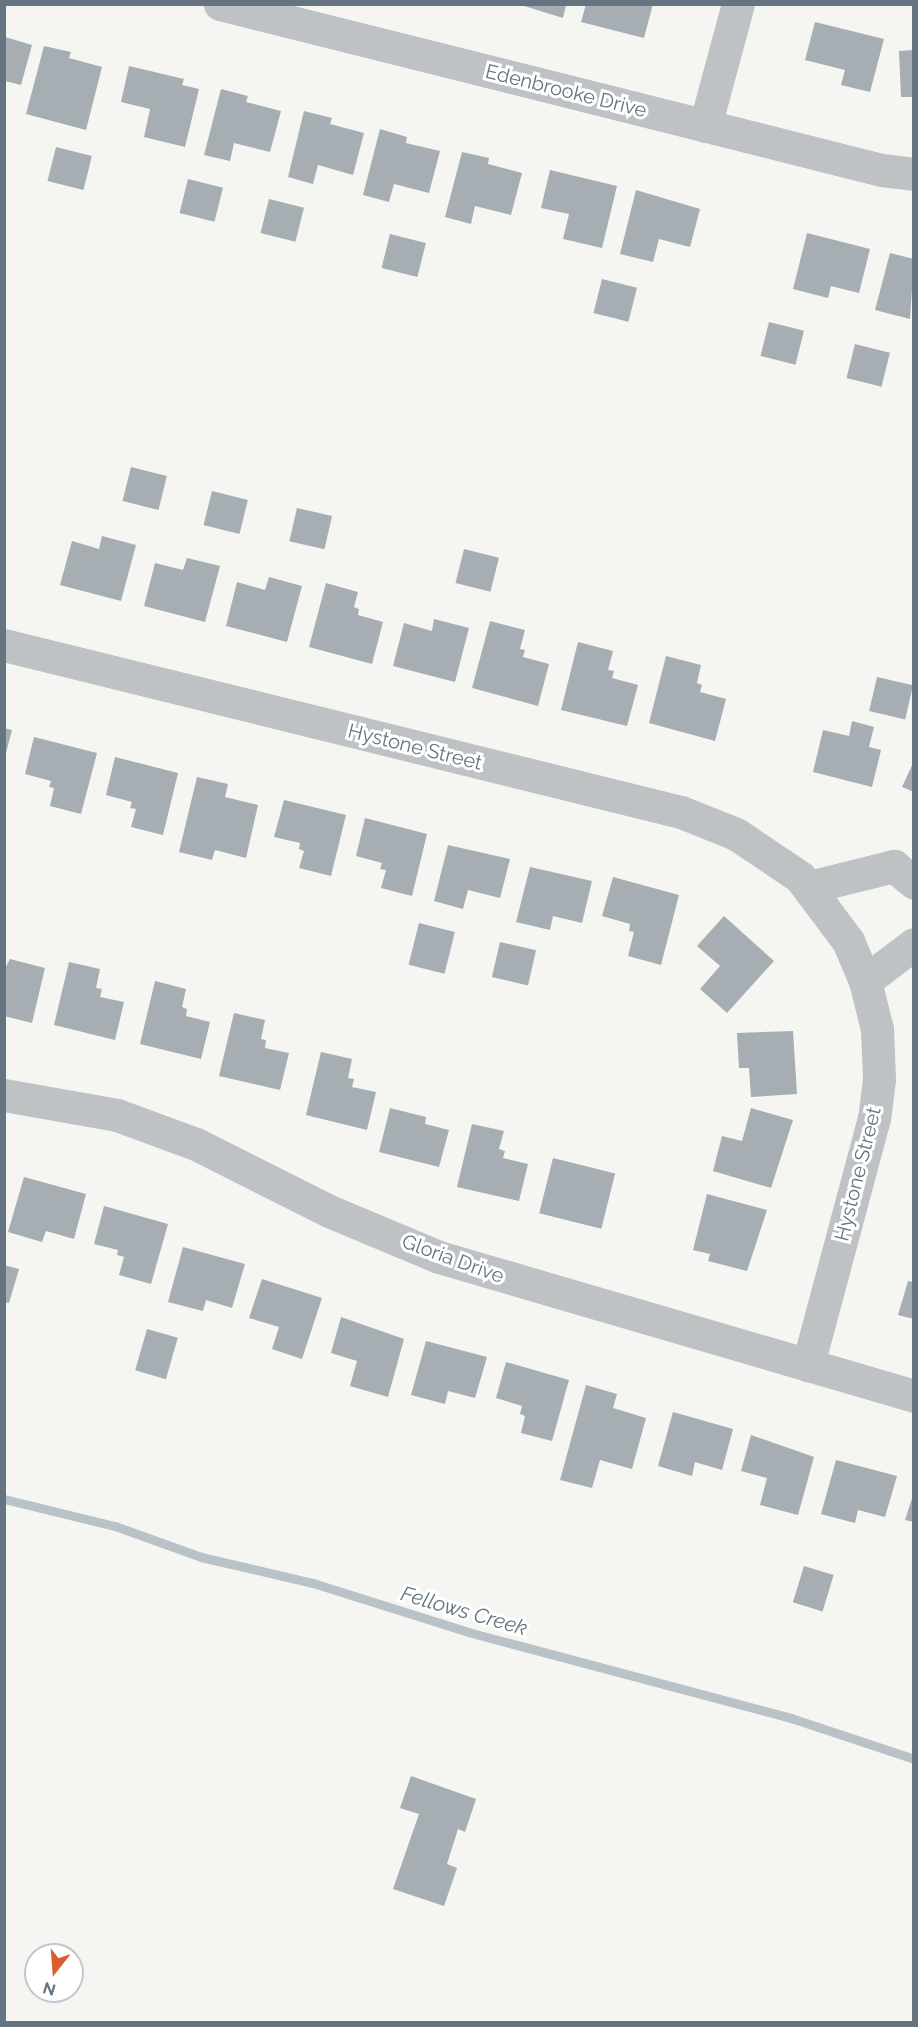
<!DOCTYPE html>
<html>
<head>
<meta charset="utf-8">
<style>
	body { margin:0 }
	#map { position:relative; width:918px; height:2027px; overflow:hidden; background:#f5f5f1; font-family:Raleway,sans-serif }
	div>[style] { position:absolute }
	.stream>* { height:9px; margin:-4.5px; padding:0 4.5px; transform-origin:4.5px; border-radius:4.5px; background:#b8c2c7 }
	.building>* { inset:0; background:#a7aeb3; transform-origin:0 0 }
	.minor>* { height:33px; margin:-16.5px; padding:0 16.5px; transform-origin:16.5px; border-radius:16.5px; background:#bec2c5 }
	span { translate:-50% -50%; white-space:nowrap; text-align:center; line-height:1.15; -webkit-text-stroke:6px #fff; paint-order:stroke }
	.street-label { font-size:20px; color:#657481 }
	.water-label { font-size:21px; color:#61757f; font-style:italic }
	.frame { position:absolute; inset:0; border:6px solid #657481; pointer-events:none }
	.north { position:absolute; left:24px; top:1943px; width:60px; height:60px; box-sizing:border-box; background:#fff; border:2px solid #c1c7cd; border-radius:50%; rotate:197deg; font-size:16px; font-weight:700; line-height:24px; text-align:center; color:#657481 }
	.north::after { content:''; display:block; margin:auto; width:21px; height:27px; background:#db5c2c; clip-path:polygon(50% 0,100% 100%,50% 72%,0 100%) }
</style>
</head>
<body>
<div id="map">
	<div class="stream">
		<div style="left:4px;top:1499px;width:114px;rotate:13.7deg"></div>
		<div style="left:115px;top:1526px;width:91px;rotate:19.8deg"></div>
		<div style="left:201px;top:1557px;width:115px;rotate:13.1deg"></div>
		<div style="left:313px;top:1583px;width:163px;rotate:17.5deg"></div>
		<div style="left:468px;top:1632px;width:334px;rotate:14.9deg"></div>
		<div style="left:791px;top:1718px;width:130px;rotate:18.4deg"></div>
	</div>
	<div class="building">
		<div style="clip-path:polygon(586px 4px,653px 4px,644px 38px,581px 22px)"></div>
		<div style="clip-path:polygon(521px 5px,566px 5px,563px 18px)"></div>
		<div style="clip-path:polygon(815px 22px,884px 39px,870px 92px,841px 85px,845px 70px,805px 60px)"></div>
		<div style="clip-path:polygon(5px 37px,32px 45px,21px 85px,5px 81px)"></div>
		<div style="clip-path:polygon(44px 46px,71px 52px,69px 58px,102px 67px,86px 130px,26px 114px)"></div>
		<div style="clip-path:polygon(914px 50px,914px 97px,901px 97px,899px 51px)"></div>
		<div style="clip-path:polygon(129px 66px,184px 79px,182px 85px,199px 89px,185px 147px,144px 137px,150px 109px,121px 102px)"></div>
		<div style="clip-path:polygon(221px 89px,248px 96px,246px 102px,281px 111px,270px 152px,234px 143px,230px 161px,204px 155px)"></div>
		<div style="clip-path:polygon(304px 111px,332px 118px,330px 124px,364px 133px,353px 175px,318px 165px,313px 184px,288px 177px)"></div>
		<div style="clip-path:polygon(380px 129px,407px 137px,406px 143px,440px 151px,429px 193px,394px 184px,389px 202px,363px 195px)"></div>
		<div style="left:56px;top:147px;width:37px;height:35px;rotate:14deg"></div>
		<div style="clip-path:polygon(462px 152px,489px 158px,488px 164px,522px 173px,511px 215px,475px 206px,471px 224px,445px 217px)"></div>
		<div style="clip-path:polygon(550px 170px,617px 186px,602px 248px,563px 239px,569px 214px,541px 208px)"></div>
		<div style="left:188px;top:179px;width:36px;height:35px;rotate:14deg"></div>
		<div style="clip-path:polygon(636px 190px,700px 209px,690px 247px,659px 239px,653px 262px,620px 254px)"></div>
		<div style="left:269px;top:199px;width:36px;height:35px;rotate:14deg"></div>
		<div style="clip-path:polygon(807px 233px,870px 249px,859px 293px,831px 286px,828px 298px,793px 289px)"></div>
		<div style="left:390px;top:234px;width:37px;height:35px;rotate:14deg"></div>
		<div style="clip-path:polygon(890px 253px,914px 259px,910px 319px,875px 310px)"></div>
		<div style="left:602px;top:279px;width:36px;height:35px;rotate:14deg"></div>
		<div style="left:769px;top:322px;width:36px;height:35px;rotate:14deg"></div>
		<div style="left:855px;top:344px;width:36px;height:35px;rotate:14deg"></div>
		<div style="left:131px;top:467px;width:37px;height:35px;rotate:14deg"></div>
		<div style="left:212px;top:491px;width:37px;height:35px;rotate:14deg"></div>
		<div style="left:297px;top:508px;width:36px;height:34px;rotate:13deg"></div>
		<div style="clip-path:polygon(102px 536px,136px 545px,121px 601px,60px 585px,72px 541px,99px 549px)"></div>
		<div style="left:464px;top:549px;width:36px;height:35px;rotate:14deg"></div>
		<div style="clip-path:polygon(187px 558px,220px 566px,205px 622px,144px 606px,155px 563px,183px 570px)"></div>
		<div style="clip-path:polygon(269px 577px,302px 586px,287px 642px,226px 626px,237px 582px,265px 590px)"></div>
		<div style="clip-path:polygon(326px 583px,358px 592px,354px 607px,359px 609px,358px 615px,383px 622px,372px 664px,309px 647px)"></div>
		<div style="clip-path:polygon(434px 619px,469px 628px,455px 682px,393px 666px,404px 623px,432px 631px)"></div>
		<div style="clip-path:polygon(490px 621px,525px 630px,520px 649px,525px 650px,523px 657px,549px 664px,538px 706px,472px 688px)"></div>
		<div style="clip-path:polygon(578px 642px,613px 651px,608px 670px,614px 671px,612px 678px,638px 685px,627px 726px,561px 710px)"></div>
		<div style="clip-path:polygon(666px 656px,701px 665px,697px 683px,702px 685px,700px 692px,726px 699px,715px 741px,649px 723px)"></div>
		<div style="left:877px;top:677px;width:37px;height:35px;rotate:13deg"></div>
		<div style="clip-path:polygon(852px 721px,874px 727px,869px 747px,881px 750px,872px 787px,813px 772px,823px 730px,849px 736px)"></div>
		<div style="clip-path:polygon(4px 728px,12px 730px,5px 757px,4px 757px)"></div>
		<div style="clip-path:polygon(34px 737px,97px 753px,81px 814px,50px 806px,54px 788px,49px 787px,51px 781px,25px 774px)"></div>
		<div style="clip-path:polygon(115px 757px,178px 773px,163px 835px,131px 827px,136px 809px,130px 808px,132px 802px,106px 795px)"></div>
		<div style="clip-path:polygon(914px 761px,914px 792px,902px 787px)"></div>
		<div style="clip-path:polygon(197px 777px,228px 784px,225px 797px,258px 805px,246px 858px,215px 850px,212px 860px,179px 852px)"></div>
		<div style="clip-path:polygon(284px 800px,346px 815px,331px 876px,299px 868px,304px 851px,299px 849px,300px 843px,274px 837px)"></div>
		<div style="clip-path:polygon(365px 818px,427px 834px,412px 896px,381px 888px,386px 870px,380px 869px,382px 863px,356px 856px)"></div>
		<div style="clip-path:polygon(448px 845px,510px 859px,500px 898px,468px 890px,463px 909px,434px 901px)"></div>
		<div style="clip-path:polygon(530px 867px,592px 881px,582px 923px,553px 916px,550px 930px,516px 922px)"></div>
		<div style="clip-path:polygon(613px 877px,679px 895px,661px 965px,628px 956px,634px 932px,629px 931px,630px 924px,602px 916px)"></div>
		<div style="clip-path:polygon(724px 916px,774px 961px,727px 1013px,700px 989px,720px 966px,697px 946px)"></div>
		<div style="left:419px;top:923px;width:37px;height:43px;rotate:14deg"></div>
		<div style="left:500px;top:942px;width:37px;height:36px;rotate:13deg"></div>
		<div style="clip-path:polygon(10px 959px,45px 968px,32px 1023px,4px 1016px,4px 970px)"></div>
		<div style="clip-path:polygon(69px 962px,100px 969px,96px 988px,102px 989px,100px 997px,124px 1002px,115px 1040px,54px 1025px)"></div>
		<div style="clip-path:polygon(155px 981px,186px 989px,182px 1007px,187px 1009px,186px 1016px,210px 1022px,201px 1059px,140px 1044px)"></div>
		<div style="clip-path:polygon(234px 1013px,265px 1020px,261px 1039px,266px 1040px,265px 1048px,289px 1053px,280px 1090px,219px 1076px)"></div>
		<div style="clip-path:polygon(793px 1031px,797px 1094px,751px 1097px,749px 1068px,739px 1068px,737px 1033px)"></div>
		<div style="clip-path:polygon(321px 1052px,352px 1059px,348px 1078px,354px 1079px,352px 1087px,376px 1092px,367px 1130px,306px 1115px)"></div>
		<div style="clip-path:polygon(390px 1108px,426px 1117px,425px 1124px,449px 1130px,439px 1167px,379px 1152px)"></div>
		<div style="clip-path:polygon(751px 1108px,793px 1120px,771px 1188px,713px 1171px,722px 1136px,742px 1141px)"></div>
		<div style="clip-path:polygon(472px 1124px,504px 1131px,499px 1149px,505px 1151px,503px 1158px,528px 1164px,519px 1201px,457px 1187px)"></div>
		<div style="left:553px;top:1158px;width:64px;height:57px;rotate:14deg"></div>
		<div style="clip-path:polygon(24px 1177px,86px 1194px,74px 1239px,46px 1231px,42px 1242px,8px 1232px)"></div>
		<div style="clip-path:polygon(707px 1194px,767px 1210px,747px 1271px,708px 1261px,710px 1254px,693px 1250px)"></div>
		<div style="clip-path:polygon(104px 1206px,168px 1224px,151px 1284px,119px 1275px,124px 1257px,117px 1255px,118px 1250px,94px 1244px)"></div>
		<div style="clip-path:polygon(183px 1247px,245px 1264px,232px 1308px,206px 1300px,203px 1311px,168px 1302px)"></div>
		<div style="clip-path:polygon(4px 1265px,19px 1269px,9px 1303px,4px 1302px)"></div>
		<div style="clip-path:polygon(262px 1279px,322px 1298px,302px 1359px,272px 1349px,279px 1327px,249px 1318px)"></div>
		<div style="clip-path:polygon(908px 1281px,914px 1282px,914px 1319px,898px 1315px)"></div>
		<div style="clip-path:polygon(341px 1317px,404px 1339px,388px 1397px,350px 1386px,357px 1361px,331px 1353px)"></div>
		<div style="left:147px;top:1329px;width:32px;height:43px;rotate:16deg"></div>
		<div style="clip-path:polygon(426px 1341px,487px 1357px,475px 1398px,448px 1391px,445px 1404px,411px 1395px)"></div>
		<div style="clip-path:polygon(506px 1362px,569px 1380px,552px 1441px,521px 1433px,525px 1416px,520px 1414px,522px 1406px,496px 1398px)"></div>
		<div style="clip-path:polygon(586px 1385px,617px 1394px,613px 1408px,646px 1418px,632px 1469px,600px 1460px,592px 1488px,560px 1480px)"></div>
		<div style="clip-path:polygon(673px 1412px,733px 1429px,722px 1470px,695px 1462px,692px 1476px,658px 1466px)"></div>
		<div style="clip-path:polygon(751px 1435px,814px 1457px,798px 1515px,760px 1505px,767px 1478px,741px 1471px)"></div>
		<div style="clip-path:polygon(836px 1460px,897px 1476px,885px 1517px,858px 1510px,855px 1523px,821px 1514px)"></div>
		<div style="clip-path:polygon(914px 1492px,914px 1522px,905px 1520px)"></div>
		<div style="left:804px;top:1566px;width:31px;height:38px;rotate:17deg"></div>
		<div style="clip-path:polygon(411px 1776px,476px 1799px,465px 1832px,458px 1829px,447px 1864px,457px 1868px,444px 1906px,393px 1889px,419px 1814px,400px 1808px)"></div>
	</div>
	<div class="minor">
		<div style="left:220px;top:4px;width:682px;rotate:14.08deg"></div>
		<div style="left:882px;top:170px;width:32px;rotate:7deg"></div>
		<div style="left:705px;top:126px;width:126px;rotate:-74.9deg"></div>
		<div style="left:4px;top:645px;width:697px;rotate:13.86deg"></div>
		<div style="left:681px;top:812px;width:59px;rotate:21.8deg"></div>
		<div style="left:736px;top:834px;width:77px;rotate:33.9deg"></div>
		<div style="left:800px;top:877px;width:80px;rotate:53.1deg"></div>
		<div style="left:848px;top:941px;width:43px;rotate:67deg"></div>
		<div style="left:865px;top:981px;width:49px;rotate:76deg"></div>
		<div style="left:877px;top:1029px;width:50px;rotate:87.7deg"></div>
		<div style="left:879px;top:1079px;width:39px;rotate:97deg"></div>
		<div style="left:874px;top:1118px;width:256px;rotate:105deg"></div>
		<div style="left:809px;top:887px;width:88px;rotate:-13.9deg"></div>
		<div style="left:894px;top:866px;width:26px;rotate:40deg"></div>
		<div style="left:865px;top:981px;width:61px;rotate:-37.1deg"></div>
		<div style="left:4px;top:1095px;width:115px;rotate:10deg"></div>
		<div style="left:117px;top:1115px;width:84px;rotate:20.2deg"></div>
		<div style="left:196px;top:1144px;width:149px;rotate:26.7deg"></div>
		<div style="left:329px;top:1211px;width:119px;rotate:22.7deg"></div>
		<div style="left:439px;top:1257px;width:495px;rotate:16.3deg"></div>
	</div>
	<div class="street-label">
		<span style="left:566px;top:91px;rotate:14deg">Edenbrooke Drive</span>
		<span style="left:415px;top:747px;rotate:14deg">Hystone Street</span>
		<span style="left:858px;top:1174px;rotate:-76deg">Hystone Street</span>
		<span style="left:453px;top:1259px;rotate:20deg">Gloria Drive</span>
	</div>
	<div class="water-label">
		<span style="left:464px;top:1611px;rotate:16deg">Fellows Creek</span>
	</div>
	<div class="frame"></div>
	<div class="north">N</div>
</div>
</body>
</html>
